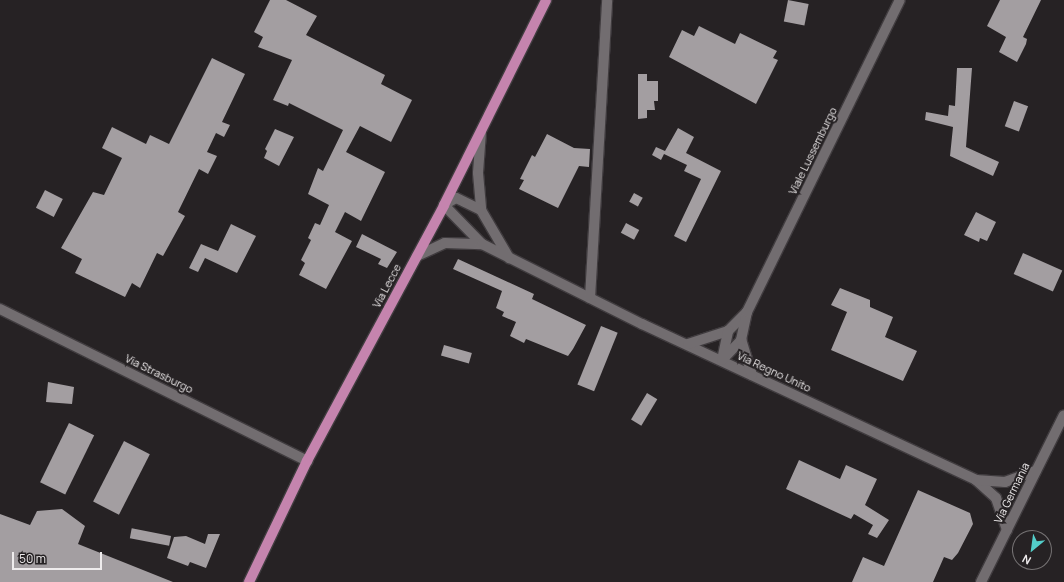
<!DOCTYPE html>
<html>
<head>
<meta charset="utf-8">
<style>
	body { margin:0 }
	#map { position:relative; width:1064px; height:582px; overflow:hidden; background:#262224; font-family:Manrope,sans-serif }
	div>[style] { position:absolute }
	.building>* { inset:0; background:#a39ea1; transform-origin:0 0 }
	.roads { filter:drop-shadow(1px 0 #403c3f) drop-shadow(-1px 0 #403c3f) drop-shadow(0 1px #403c3f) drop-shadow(0 -1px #403c3f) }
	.minor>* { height:10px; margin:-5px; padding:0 5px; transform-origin:5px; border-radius:5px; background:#726d70 }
	.major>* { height:10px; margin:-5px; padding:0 5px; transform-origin:5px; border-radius:5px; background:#c584ae }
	span { translate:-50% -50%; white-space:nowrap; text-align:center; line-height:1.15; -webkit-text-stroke:4px #262224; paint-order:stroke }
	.street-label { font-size:11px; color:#efeced }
	.north { position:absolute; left:1012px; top:530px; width:40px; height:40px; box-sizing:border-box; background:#262224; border:1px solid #767374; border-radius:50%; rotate:209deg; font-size:11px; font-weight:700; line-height:16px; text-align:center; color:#efeced }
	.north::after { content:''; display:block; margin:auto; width:14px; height:18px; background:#53cdc9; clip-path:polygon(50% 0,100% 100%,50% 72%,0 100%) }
	.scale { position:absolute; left:12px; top:552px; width:90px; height:18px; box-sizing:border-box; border:2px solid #efeced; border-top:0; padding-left:5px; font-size:12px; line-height:14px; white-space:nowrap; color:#efeced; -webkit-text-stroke:3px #262224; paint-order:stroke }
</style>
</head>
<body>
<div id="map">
	<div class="building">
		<div style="clip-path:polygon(270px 0,286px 0,317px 16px,306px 35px,385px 75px,381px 84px,412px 100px,391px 142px,360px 126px,346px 152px,385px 172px,361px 221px,345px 212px,335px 232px,352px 241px,326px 289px,299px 275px,305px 263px,301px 260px,311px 240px,308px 238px,315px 223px,320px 225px,329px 205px,308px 194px,318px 168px,323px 171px,343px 130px,289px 103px,288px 106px,273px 100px,292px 60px,258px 47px,263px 37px,254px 32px)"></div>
		<div style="left:788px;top:0;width:21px;height:22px;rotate:11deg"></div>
		<div style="clip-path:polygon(1000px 0,1041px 0,1023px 37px,1027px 39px,1026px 44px,1017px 62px,999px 52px,1006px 37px,987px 26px)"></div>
		<div style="clip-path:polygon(699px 26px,735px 44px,740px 33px,777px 51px,773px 58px,778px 60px,756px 104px,669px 57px,682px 30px,694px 36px)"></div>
		<div style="clip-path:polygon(212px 58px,245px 74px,222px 122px,230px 125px,224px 137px,216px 133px,207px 152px,217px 156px,208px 174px,199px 169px,178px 212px,185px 216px,163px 256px,157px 253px,140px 288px,132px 283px,125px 297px,75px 273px,82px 259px,61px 248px,93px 192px,104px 195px,122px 158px,102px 148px,112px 127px,146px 144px,150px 135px,169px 144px)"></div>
		<div style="clip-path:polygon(957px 68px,972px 68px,966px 147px,999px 162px,993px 176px,950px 156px,953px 127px,925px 120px,926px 112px,948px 116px,949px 105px,955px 106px)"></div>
		<div style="clip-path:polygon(638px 74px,647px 74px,647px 81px,658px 81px,658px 101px,654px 101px,655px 110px,647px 110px,647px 118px,638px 119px)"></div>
		<div style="left:1014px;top:101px;width:15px;height:27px;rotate:20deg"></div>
		<div style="clip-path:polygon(678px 128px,694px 137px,686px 153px,721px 171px,686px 242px,674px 236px,701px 179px,684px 171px,687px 165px,664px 154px,661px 160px,652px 155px,656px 147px,665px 151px)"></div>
		<div style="clip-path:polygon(275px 129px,294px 137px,279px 166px,264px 158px,267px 151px,265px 149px)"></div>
		<div style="clip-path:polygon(547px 134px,574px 148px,590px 149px,589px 167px,579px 166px,558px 208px,519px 189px,524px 180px,520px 179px,532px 155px,535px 157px)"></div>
		<div style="left:45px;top:190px;width:20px;height:20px;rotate:27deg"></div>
		<div style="left:634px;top:193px;width:10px;height:10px;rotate:29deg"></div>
		<div style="clip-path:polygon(976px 212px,996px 222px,987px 241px,980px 238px,979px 242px,964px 235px)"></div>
		<div style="left:626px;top:223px;width:15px;height:11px;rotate:28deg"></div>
		<div style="clip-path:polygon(231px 224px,256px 236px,237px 273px,205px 258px,198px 272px,189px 268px,201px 244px,218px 251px)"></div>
		<div style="clip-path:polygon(362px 234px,397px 252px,387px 268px,378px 264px,381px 259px,356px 247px)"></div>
		<div style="left:1023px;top:253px;width:43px;height:23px;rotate:24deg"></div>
		<div style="clip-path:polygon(458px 259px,534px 294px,532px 299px,586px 325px,573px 349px,568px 356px,526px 339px,524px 343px,510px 336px,516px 322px,502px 316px,504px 312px,496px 308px,502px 291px,453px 269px)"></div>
		<div style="clip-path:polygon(840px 288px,870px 300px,870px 307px,893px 317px,885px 337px,917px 351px,903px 381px,831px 350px,847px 312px,831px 305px)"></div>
		<div style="left:601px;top:326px;width:18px;height:63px;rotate:22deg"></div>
		<div style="left:444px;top:345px;width:29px;height:11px;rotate:16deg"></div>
		<div style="clip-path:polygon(48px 382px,74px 387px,72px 404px,46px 402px)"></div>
		<div style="left:647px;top:393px;width:12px;height:31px;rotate:31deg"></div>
		<div style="left:69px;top:423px;width:28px;height:66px;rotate:26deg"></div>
		<div style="left:124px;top:441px;width:29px;height:68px;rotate:27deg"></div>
		<div style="clip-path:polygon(799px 460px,840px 479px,846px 465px,877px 479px,865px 505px,889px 520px,877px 538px,868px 534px,873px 525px,854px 514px,851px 519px,786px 489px)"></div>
		<div style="clip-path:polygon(918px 490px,970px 513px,973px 524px,958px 553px,952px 560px,944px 557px,933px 582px,852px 582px,863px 557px,884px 566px)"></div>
		<div style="clip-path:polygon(62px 509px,85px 526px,78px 544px,173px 582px,0 582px,0 514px,30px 525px,37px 511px)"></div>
		<div style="clip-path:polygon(208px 534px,220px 534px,206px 568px,190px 562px,188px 566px,167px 558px,174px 537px,186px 536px,205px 544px)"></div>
		<div style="left:171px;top:536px;width:10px;height:40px;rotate:101deg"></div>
	</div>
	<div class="roads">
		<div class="minor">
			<div style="left:481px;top:132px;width:41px;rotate:94.2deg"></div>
			<div style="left:478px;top:173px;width:37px;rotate:85deg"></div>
			<div style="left:481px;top:210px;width:56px;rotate:59.7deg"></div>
			<div style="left:481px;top:210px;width:28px;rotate:-154deg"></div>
			<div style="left:456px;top:198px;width:14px;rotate:150deg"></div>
			<div style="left:444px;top:205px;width:54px;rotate:45.7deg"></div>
			<div style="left:417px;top:256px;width:31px;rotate:-25deg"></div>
			<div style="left:445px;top:243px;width:37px;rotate:2deg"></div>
			<div style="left:482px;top:244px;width:179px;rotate:26.6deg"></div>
			<div style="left:642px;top:324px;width:369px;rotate:25deg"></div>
			<div style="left:976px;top:480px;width:27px;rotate:42deg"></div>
			<div style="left:996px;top:498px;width:34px;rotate:71deg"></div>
			<div style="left:590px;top:298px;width:298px;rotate:-86.7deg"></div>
			<div style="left:0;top:309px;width:343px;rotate:26.3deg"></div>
			<div style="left:688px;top:344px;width:42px;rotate:-18deg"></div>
			<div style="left:728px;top:331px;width:27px;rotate:-45deg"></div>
			<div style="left:722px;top:360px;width:30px;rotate:-78deg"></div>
			<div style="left:722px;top:360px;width:28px;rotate:-46deg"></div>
			<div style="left:752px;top:375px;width:37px;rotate:-107deg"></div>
			<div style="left:741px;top:340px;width:29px;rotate:-78deg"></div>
			<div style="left:747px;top:312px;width:347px;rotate:-63.9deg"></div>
			<div style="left:976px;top:480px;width:29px;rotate:4deg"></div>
			<div style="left:1005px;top:482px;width:33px;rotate:-20deg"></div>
			<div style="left:981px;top:582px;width:186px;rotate:-63.6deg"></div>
		</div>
		<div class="major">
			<div style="left:249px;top:582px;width:134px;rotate:-64.4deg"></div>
			<div style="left:307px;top:461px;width:290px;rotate:-61.8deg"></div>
			<div style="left:444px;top:205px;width:229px;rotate:-63.5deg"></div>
		</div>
	</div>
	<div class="street-label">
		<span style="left:813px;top:151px;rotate:-64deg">Viale Lussemburgo</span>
		<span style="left:387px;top:286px;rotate:-62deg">Via Lecce</span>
		<span style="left:774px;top:372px;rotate:25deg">Via Regno Unito</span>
		<span style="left:159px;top:374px;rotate:26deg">Via Strasburgo</span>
		<span style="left:1012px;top:493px;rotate:-64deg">Via Germania</span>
	</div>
	<div class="north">N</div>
	<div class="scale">50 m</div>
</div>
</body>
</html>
